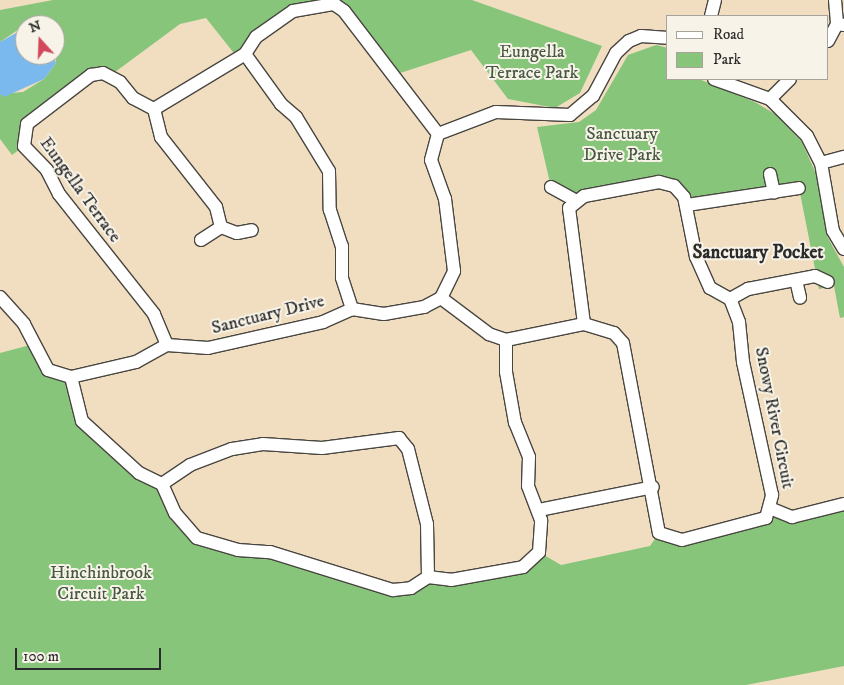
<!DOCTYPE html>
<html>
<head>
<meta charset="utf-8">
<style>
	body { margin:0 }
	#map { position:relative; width:844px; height:685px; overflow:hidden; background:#f1dec0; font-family:"IM FELL DW Pica",serif }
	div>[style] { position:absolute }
	.green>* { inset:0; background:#87c57b }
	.water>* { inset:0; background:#7ab9ee }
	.roads { filter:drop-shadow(1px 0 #494641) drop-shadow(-1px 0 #494641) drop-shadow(0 1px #494641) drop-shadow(0 -1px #494641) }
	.minor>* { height:12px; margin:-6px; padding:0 6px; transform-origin:6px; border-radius:6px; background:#fff }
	span { translate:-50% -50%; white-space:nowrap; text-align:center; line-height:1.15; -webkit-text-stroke:4px #f7f3e8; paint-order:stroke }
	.park-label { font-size:18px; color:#475943 }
	.street-label { font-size:18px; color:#2b2b2b }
	.neighbourhood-label { font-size:19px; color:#2b2b2b; font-weight:700 }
	.legend { position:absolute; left:666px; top:15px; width:162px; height:65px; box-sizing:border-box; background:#f7f3e8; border:1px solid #a5a39c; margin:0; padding:6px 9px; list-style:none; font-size:15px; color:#2b2b2b }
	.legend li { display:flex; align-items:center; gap:10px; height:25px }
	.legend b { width:25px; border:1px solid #a5a39c }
	.north { position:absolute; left:15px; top:15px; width:50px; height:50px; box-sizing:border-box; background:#f7f3e8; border:1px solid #a5a39c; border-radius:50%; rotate:340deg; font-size:14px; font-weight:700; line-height:20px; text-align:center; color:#2b2b2b }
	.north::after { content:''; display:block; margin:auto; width:18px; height:22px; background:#d1495b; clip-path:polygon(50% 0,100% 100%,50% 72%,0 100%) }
	.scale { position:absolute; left:15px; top:648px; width:146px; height:22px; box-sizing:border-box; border:2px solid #2b2b2b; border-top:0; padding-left:6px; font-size:15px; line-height:18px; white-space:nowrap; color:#2b2b2b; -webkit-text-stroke:4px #f7f3e8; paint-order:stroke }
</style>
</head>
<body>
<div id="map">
	<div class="green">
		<div style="clip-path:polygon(53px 0,472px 0,602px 46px,580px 93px,555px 108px,508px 99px,471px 50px,394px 75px,334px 4px,293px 11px,237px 57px,206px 18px,180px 24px,111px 75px,103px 73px,28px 124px,24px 146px,12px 155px,0 139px,0 94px,23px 92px,44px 79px,56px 63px,55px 25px,25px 25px,0 42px,0 10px)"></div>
		<div style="clip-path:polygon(656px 45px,668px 48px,668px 79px,699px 79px,755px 102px,775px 114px,802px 142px,817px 176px,827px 236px,844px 267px,844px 317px,840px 318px,834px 286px,819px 289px,799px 188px,687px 205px,674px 186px,584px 196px,551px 187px,537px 127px,579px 122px,596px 110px,628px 55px)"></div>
		<div style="clip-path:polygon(34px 344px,40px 360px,71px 377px,82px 421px,162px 484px,197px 538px,393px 590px,428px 577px,523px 567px,539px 552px,561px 565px,650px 546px,659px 533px,665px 537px,746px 526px,772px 509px,793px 517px,844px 504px,844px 666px,746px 685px,0 685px,0 353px)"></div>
	</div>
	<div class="water">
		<div style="clip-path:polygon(25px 28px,25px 55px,53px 55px,56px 63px,44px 79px,4px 97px,0 94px,0 42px)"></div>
	</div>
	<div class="roads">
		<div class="minor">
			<div style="left:835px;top:0;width:24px;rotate:85deg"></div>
			<div style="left:837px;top:24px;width:7px;rotate:8deg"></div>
			<div style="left:711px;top:16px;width:16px;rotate:-76deg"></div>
			<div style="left:828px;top:41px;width:19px;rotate:-62deg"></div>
			<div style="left:245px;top:54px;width:62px;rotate:54.2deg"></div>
			<div style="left:281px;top:104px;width:20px;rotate:41deg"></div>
			<div style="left:296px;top:117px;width:63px;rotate:58.6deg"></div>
			<div style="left:329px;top:171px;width:39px;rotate:89deg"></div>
			<div style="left:330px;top:210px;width:38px;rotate:72deg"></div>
			<div style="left:342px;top:246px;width:32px;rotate:90deg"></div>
			<div style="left:342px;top:278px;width:33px;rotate:72deg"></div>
			<div style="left:714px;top:79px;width:59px;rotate:19.7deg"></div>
			<div style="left:770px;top:99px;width:52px;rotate:45deg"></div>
			<div style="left:807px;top:136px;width:30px;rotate:63deg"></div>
			<div style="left:821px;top:163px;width:69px;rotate:80deg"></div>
			<div style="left:833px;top:231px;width:21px;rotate:59deg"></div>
			<div style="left:770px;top:99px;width:28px;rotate:-45deg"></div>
			<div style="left:154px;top:109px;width:29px;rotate:76deg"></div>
			<div style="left:161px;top:137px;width:89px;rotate:51.8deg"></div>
			<div style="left:216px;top:207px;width:21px;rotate:76deg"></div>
			<div style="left:821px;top:163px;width:24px;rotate:-15deg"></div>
			<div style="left:770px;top:174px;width:19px;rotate:78deg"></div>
			<div style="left:551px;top:187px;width:26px;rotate:29deg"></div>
			<div style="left:687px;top:205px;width:113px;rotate:-8.6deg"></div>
			<div style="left:201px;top:240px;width:24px;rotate:-33deg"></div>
			<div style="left:221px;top:227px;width:17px;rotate:21deg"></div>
			<div style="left:237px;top:233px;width:15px;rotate:-11deg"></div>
			<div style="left:796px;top:280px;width:18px;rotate:77deg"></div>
			<div style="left:0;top:297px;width:36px;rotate:48deg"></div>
			<div style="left:24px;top:324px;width:52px;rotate:62.4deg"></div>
			<div style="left:48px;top:370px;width:24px;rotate:17deg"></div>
			<div style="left:71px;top:377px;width:67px;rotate:-13deg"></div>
			<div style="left:136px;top:362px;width:35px;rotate:-29deg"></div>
			<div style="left:167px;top:345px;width:41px;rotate:4.2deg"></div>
			<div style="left:208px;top:348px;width:118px;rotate:-12.7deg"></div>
			<div style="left:323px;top:322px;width:32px;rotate:-24deg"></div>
			<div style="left:352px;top:309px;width:32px;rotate:9deg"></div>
			<div style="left:384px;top:314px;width:41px;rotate:-9.9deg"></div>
			<div style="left:424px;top:307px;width:19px;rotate:-28deg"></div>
			<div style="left:441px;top:298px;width:30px;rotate:-64deg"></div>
			<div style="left:454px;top:271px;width:73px;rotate:-97.1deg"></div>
			<div style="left:445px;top:199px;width:41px;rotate:-109.7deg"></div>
			<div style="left:431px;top:160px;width:27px;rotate:-75deg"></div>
			<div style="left:438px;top:134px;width:62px;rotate:-20.8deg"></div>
			<div style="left:496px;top:112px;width:74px;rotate:2.3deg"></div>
			<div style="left:570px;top:115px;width:30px;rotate:-40deg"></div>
			<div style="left:593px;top:96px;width:49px;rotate:-61.9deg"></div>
			<div style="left:616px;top:53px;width:18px;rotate:-43deg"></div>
			<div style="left:629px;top:41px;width:13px;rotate:-23deg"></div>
			<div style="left:641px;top:36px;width:27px;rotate:4deg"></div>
			<div style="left:730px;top:299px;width:21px;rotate:-29deg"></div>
			<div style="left:748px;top:289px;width:68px;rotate:-11deg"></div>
			<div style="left:815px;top:276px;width:14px;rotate:25deg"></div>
			<div style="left:506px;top:340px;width:80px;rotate:-11.6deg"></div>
			<div style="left:584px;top:324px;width:31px;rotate:17deg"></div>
			<div style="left:614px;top:333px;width:13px;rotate:48deg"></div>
			<div style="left:623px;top:343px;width:193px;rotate:79.3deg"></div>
			<div style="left:659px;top:533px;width:24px;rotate:17deg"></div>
			<div style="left:682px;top:540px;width:87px;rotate:-14.7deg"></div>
			<div style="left:766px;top:518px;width:24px;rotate:-75deg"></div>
			<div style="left:772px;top:495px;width:136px;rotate:-102.3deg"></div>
			<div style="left:743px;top:362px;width:40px;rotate:-95.7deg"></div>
			<div style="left:739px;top:322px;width:25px;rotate:-111deg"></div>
			<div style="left:730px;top:299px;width:23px;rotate:-151deg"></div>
			<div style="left:710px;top:288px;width:34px;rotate:-114deg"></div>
			<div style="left:696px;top:257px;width:61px;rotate:-101.3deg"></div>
			<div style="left:684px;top:197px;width:15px;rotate:-132deg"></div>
			<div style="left:674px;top:186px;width:16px;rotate:-165deg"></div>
			<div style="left:659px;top:182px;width:76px;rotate:169.4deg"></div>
			<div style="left:584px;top:196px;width:19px;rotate:141deg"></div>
			<div style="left:569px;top:208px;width:117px;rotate:82.6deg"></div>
			<div style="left:167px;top:345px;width:34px;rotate:-113deg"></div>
			<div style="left:154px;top:314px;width:153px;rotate:-128.4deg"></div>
			<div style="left:59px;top:194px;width:27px;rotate:-117deg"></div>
			<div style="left:47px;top:170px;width:33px;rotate:-134deg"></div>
			<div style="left:24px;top:146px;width:22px;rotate:-82deg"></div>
			<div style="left:27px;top:124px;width:81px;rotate:-37.4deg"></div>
			<div style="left:91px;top:75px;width:12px;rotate:-9deg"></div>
			<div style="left:103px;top:73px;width:19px;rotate:28deg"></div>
			<div style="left:120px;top:82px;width:21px;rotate:51deg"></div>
			<div style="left:133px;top:98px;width:24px;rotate:28deg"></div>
			<div style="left:154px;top:109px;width:106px;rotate:-31.1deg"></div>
			<div style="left:245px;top:54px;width:20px;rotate:-57deg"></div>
			<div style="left:256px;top:37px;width:45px;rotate:-35.1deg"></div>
			<div style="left:293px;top:11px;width:42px;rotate:-9.7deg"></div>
			<div style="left:334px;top:4px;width:12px;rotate:35deg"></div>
			<div style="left:344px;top:11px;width:155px;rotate:52.6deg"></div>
			<div style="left:71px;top:377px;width:45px;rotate:76deg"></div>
			<div style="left:82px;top:421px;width:77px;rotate:42.4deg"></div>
			<div style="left:139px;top:473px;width:25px;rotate:26deg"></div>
			<div style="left:162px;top:484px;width:32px;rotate:66deg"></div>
			<div style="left:175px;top:513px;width:33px;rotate:49deg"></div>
			<div style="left:197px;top:538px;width:43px;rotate:16.3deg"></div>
			<div style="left:238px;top:550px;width:32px;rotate:4deg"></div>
			<div style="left:270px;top:552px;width:129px;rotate:17.2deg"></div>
			<div style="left:393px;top:590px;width:18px;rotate:-6deg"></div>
			<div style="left:411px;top:588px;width:20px;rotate:-33deg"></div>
			<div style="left:162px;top:484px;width:34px;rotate:-34deg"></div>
			<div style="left:190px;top:465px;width:45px;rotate:-20.9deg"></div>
			<div style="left:232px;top:449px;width:31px;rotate:-9deg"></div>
			<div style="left:263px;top:444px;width:59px;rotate:3.9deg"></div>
			<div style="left:322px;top:448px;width:78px;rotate:-7.4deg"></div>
			<div style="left:399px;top:438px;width:14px;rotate:51deg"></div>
			<div style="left:408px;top:449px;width:77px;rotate:75.8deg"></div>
			<div style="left:427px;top:524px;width:53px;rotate:88.9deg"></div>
			<div style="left:772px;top:509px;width:22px;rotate:22deg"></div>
			<div style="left:792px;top:517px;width:54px;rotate:-14deg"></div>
			<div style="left:539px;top:510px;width:116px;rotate:-11.4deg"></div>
			<div style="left:428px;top:577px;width:23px;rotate:7deg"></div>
			<div style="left:451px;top:580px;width:73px;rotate:-10.2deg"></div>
			<div style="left:523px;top:567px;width:22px;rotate:-43deg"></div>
			<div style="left:539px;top:552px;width:32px;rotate:-86deg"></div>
			<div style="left:541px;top:520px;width:36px;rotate:-111deg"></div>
			<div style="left:528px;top:486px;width:29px;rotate:-88deg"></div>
			<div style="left:529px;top:457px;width:37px;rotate:-112deg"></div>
			<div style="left:515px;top:423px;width:52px;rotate:-100deg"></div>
			<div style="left:506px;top:372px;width:32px;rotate:-90deg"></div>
			<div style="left:506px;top:340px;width:18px;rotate:-161deg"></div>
			<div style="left:489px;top:334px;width:60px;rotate:-143.1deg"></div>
		</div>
	</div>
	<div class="park-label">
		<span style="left:532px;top:63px">Eungella<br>Terrace Park</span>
		<span style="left:622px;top:145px">Sanctuary<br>Drive Park</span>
		<span style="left:101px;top:584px">Hinchinbrook<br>Circuit Park</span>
	</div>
	<div class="street-label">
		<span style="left:80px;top:190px;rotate:54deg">Eungella Terrace</span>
		<span style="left:268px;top:315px;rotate:-14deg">Sanctuary Drive</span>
		<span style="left:774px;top:418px;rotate:79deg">Snowy River Circuit</span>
	</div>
	<div class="neighbourhood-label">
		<span style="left:758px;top:253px">Sanctuary Pocket</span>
	</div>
	<ul class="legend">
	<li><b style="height:6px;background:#fff"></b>Road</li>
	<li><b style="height:14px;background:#87c57b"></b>Park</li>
	</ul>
	<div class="north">N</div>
	<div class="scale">100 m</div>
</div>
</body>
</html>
